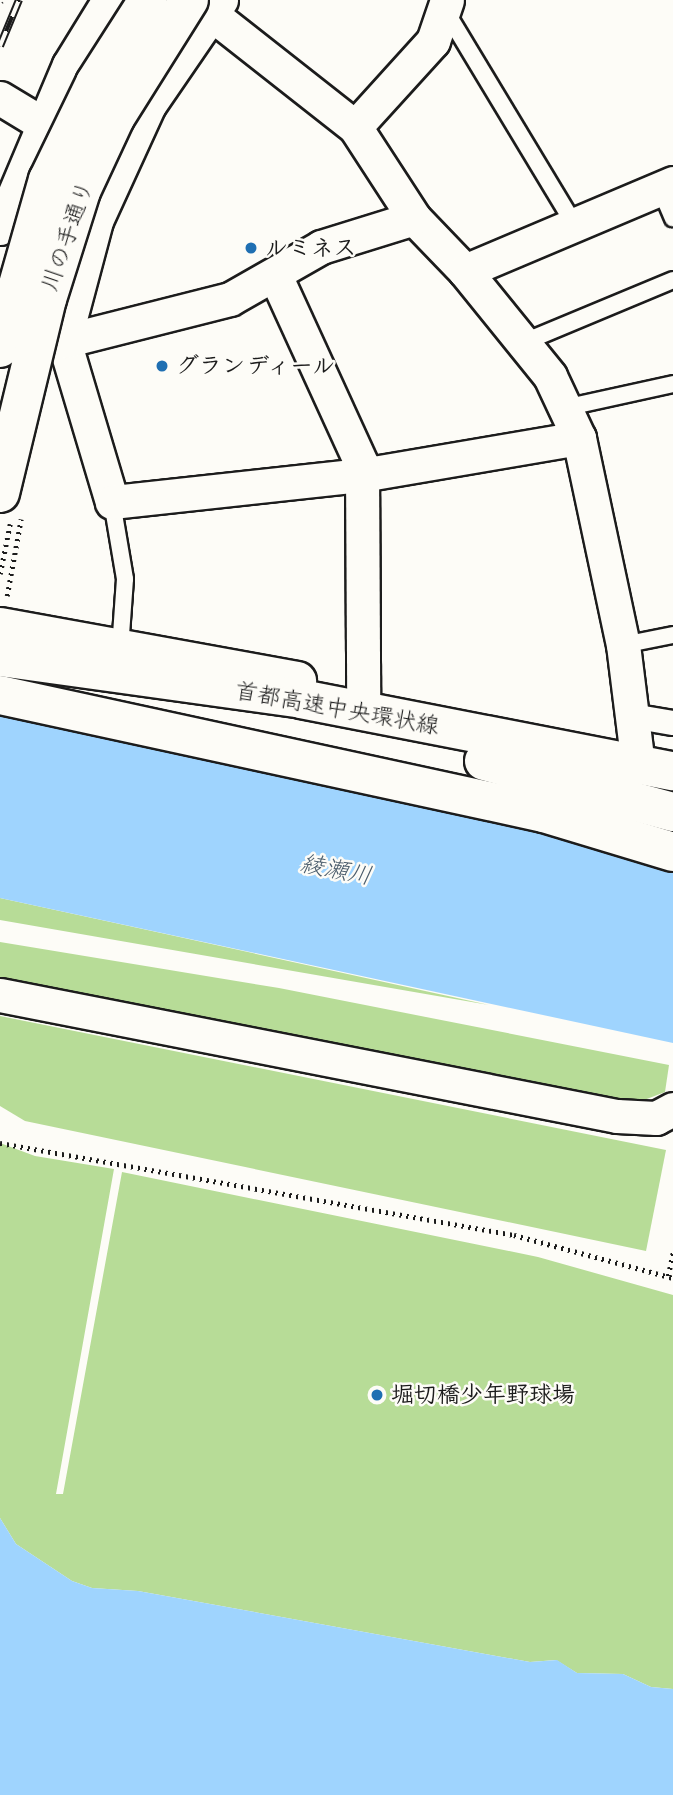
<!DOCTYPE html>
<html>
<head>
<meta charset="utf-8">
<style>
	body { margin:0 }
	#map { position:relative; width:673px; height:1795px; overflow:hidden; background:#fdfcf7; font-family:"Architects Daughter","Klee One",sans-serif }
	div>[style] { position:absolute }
	.green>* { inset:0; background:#b7dc97 }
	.water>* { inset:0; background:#9fd4fe }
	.path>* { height:4.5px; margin-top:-2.25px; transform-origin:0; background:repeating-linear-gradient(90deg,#1c1c1c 0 2px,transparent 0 7px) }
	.roads { filter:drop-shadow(2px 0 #1c1c1c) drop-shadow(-2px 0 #1c1c1c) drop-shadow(0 2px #1c1c1c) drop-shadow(0 -2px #1c1c1c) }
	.service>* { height:16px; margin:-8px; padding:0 8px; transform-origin:8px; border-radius:8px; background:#fdfcf7 }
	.pedestrian>* { height:24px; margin:-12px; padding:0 12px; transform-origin:12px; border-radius:12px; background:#fdfcf7 }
	.minor>* { height:33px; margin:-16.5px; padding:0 16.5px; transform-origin:16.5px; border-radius:16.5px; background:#fdfcf7 }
	.secondary>* { height:38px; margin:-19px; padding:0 19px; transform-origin:19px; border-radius:19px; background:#fdfcf7 }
	.motorway>* { height:38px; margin:-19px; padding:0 19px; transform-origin:19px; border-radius:19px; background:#fdfcf7 }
	.rail>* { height:8px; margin-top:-4px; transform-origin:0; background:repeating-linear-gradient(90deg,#fdfcf7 0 16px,#1c1c1c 0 32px); box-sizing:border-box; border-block:2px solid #1c1c1c }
	.bridges { filter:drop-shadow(2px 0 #1c1c1c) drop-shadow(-2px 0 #1c1c1c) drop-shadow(0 2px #1c1c1c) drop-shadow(0 -2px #1c1c1c) }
	.primary-bridge>* { height:38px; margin:-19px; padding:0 19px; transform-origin:19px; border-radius:19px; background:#fdfcf7 }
	.dots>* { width:19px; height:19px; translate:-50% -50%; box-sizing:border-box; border:4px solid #fdfcf7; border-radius:50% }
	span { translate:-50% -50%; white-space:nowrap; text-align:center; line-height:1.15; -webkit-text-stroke:5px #fdfcf7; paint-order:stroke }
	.street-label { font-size:23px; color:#1c1c1c }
	.poi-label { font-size:23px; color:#1c1c1c; font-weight:700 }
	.left { translate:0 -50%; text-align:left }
	.water-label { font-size:24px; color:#4a5c6b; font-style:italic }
</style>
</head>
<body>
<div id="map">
	<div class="green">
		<div style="clip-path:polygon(0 898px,152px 931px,489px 1005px,0 920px)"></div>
		<div style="clip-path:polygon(0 942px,279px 988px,669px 1065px,665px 1092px,618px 1110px,0 990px)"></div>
		<div style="clip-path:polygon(0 1016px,666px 1150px,646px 1251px,25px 1121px,0 1106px)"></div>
		<div style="clip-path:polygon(0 1143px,35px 1156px,114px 1169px,56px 1494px,63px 1494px,122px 1172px,538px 1257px,673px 1295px,673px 1689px,651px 1687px,623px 1674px,577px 1673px,556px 1660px,530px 1662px,138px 1591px,92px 1588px,72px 1581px,16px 1544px,0 1518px)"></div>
	</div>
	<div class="water">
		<div style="clip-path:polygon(0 713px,673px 842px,673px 1043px,0 898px)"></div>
		<div style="clip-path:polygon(0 1518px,16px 1544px,72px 1581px,92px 1588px,138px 1591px,530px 1662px,557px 1660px,577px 1673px,623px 1674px,651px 1687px,673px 1689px,673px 1795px,0 1795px)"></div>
	</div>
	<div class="path">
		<div style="left:0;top:574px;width:51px;rotate:-78.7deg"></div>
		<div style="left:7px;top:596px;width:78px;rotate:-79.7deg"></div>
		<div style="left:0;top:1143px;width:522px;rotate:10.15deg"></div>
		<div style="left:514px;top:1235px;width:165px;rotate:15.1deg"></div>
		<div style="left:668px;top:1276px;width:24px;rotate:-78deg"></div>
	</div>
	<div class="roads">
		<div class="service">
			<div style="left:445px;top:10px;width:250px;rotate:58.9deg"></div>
			<div style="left:660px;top:188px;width:33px;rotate:67deg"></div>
			<div style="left:522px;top:343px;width:164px;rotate:-22.6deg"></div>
			<div style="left:564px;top:408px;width:112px;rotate:-12.4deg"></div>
			<div style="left:112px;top:502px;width:78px;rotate:80.4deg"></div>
			<div style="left:125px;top:579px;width:69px;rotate:94.1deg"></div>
			<div style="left:623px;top:645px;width:51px;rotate:-11.3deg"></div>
		</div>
		<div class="pedestrian">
			<div style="left:632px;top:716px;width:42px;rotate:9.7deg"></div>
		</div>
		<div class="minor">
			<div style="left:221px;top:0;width:127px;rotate:124.4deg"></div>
			<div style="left:149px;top:105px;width:128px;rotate:114.6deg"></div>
			<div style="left:96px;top:221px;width:124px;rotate:104.9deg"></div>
			<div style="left:64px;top:341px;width:168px;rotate:73.4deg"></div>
			<div style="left:112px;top:502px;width:251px;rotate:-6.2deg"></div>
			<div style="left:362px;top:475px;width:220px;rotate:-9.7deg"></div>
			<div style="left:210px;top:13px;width:184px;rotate:38.2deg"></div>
			<div style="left:355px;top:127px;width:108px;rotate:57deg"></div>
			<div style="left:414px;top:218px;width:74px;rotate:46.1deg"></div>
			<div style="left:0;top:98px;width:50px;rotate:31.2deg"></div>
			<div style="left:355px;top:127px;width:116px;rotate:-47.8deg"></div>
			<div style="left:433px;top:41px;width:43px;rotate:-71.1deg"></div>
			<div style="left:0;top:228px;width:177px;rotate:-67.1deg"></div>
			<div style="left:69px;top:65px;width:76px;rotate:-58.4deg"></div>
			<div style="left:275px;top:275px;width:209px;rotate:65.4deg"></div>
			<div style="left:362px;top:465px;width:229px;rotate:89.7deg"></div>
			<div style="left:46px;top:335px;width:19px;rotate:18deg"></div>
			<div style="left:64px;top:341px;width:171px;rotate:-14.2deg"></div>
			<div style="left:230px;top:299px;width:105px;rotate:-29.7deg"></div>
			<div style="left:321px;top:247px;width:97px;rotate:-17.3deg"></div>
			<div style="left:636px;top:749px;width:105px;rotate:-97.1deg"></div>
			<div style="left:623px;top:645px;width:212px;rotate:-102deg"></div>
			<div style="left:579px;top:438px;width:68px;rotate:-115.1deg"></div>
			<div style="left:550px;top:376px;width:135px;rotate:-129deg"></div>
			<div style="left:465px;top:271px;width:226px;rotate:-22.9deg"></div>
			<div style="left:0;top:995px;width:629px;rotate:11.1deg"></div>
			<div style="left:617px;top:1116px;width:39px;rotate:3deg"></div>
			<div style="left:656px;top:1118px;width:19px;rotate:-28deg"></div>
		</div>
		<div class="secondary">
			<div style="left:0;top:627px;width:302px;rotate:10.3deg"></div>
		</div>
		<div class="motorway">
			<div style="left:0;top:657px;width:304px;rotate:7.9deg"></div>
			<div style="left:301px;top:699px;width:379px;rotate:11deg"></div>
			<div style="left:0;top:695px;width:557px;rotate:12.24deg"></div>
			<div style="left:544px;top:813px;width:135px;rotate:16.8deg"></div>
			<div style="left:484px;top:761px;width:196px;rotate:15.1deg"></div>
		</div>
	</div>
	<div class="rail">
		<div style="left:0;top:1px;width:1px;rotate:-45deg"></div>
		<div style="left:0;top:46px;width:50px;rotate:-67.6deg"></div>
	</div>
	<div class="bridges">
		<div class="primary-bridge">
			<div style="left:0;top:348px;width:175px;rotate:-74.1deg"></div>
			<div style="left:48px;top:180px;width:108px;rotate:-64.1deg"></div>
			<div style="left:95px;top:83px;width:98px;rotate:-57.4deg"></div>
			<div style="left:0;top:493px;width:200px;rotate:-76.4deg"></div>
			<div style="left:47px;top:299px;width:113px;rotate:-72.5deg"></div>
			<div style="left:81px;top:191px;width:81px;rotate:-65deg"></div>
			<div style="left:115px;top:118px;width:139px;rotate:-57.9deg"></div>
		</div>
	</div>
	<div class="dots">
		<div style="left:251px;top:248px;background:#1f6fb2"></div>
		<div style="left:162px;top:366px;background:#1f6fb2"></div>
		<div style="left:377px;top:1395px;background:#1f6fb2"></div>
	</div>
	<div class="street-label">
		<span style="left:68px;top:236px;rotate:-71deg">川の手通り</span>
		<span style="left:337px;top:709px;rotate:10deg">首都高速中央環状線</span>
	</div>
	<div class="poi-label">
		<span class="left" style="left:265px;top:248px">ルミネス</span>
		<span class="left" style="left:176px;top:366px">グランディール</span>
		<span class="left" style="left:391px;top:1395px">堀切橋少年野球場</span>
	</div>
	<div class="water-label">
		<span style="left:336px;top:871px;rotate:11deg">綾瀬川</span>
	</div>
</div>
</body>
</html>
